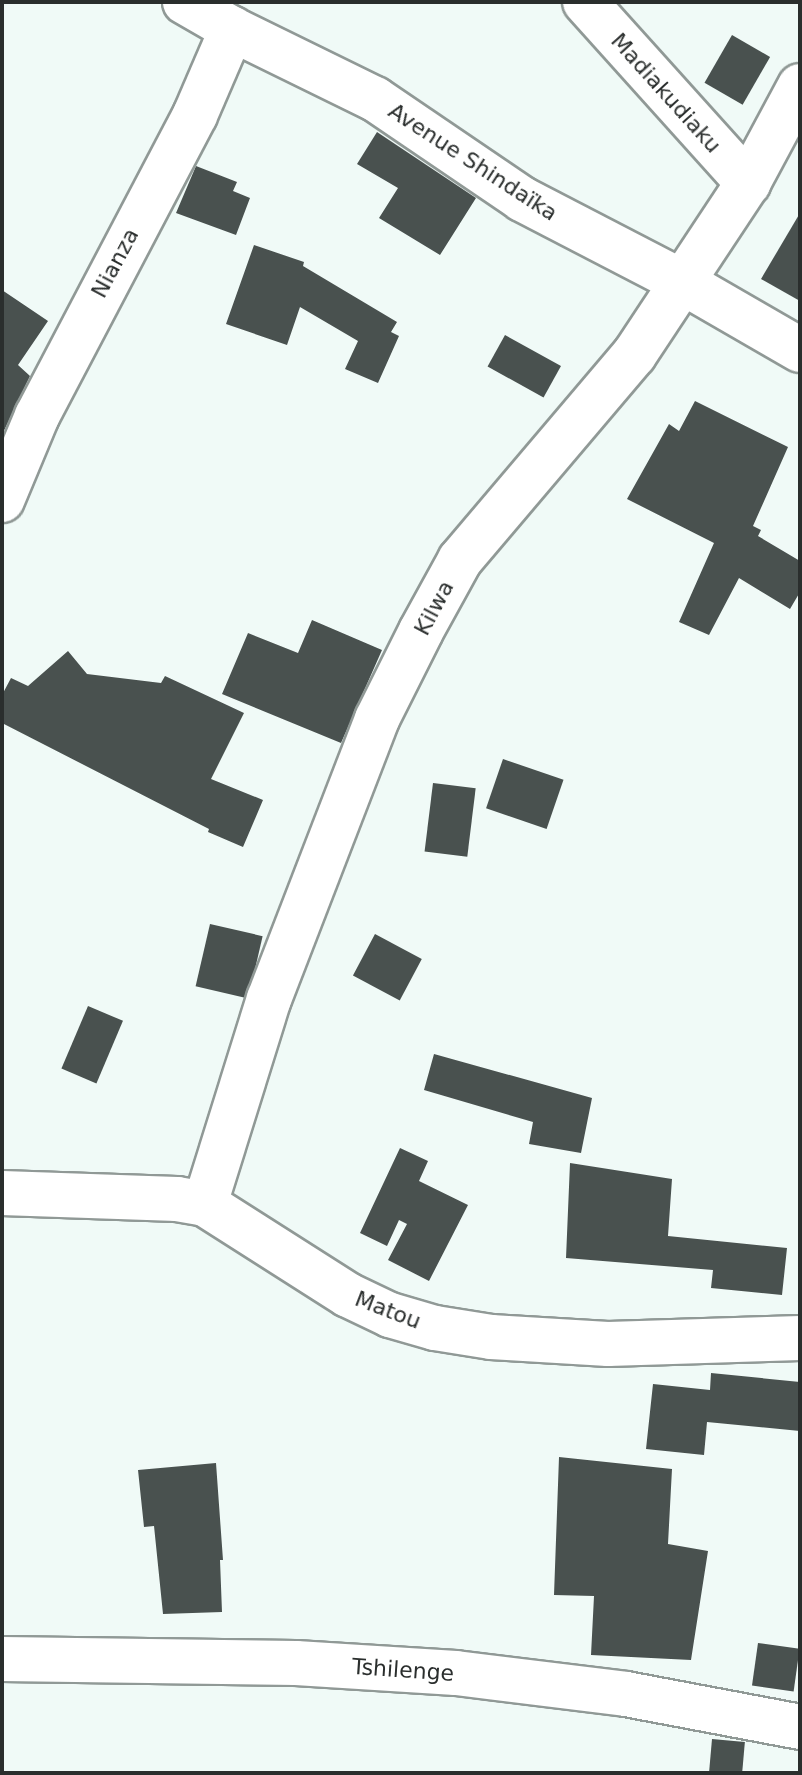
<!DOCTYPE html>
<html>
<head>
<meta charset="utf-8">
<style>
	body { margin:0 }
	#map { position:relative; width:802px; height:1775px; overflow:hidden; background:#f0faf7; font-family:"DejaVu Sans",sans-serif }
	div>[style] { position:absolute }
	.building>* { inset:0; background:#49514f; transform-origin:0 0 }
	.roads { filter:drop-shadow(2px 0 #909996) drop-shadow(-2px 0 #909996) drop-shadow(0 2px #909996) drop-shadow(0 -2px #909996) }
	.minor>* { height:44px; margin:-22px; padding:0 22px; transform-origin:22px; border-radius:22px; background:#fff }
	span { translate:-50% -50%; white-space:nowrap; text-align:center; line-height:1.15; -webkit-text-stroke:8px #fff; paint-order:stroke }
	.street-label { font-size:22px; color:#2a2e2d }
	.frame { position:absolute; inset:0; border:4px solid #2a2e2d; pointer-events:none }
</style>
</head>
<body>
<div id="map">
	<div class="building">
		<div style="left:732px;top:35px;width:44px;height:55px;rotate:30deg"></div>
		<div style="clip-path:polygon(377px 132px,476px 198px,440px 255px,379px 218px,398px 188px,357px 164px)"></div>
		<div style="clip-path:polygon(196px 166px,237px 182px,233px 191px,250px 198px,236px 235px,176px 213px)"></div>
		<div style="clip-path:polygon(800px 213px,800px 301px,761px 279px)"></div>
		<div style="clip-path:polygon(254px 245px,304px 262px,303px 266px,397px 322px,391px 332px,399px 336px,378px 383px,345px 369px,358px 341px,300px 307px,287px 345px,226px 324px)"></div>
		<div style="clip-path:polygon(2px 290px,48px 321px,18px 365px,30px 376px,2px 435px)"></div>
		<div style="left:505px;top:335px;width:64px;height:36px;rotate:29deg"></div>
		<div style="clip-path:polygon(695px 401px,788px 447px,753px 526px,761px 530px,758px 536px,800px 561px,800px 592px,790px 609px,739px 578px,709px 635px,679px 622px,714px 543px,627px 499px,669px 424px,679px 431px)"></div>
		<div style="clip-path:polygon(312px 620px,382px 650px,341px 743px,222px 694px,248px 633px,298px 653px)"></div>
		<div style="clip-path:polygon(68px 651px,87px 674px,161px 683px,165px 676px,244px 713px,211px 779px,263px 800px,243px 847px,208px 832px,209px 829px,2px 723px,2px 695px,11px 678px,28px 686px)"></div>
		<div style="left:503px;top:759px;width:64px;height:52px;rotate:19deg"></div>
		<div style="left:433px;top:783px;width:43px;height:69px;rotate:7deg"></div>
		<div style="left:210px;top:924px;width:54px;height:64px;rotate:13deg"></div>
		<div style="left:375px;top:934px;width:53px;height:47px;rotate:28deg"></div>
		<div style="left:88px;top:1006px;width:38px;height:68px;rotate:23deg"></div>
		<div style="clip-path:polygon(434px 1054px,592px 1098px,581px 1153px,529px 1144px,533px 1122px,424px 1090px)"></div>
		<div style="clip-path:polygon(400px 1148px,428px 1161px,419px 1181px,468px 1205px,429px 1281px,388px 1260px,407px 1224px,399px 1220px,387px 1246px,360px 1233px)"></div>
		<div style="clip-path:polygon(570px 1163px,672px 1179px,668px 1236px,787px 1248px,782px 1295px,711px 1288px,713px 1270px,566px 1258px)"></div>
		<div style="clip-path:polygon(711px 1373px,800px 1382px,800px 1431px,707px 1422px,704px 1455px,646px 1449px,653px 1384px,710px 1390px)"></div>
		<div style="clip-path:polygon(559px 1457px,672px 1469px,668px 1544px,708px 1551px,691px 1660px,591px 1655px,594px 1596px,554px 1595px)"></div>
		<div style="clip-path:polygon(216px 1463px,223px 1560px,220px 1560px,222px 1612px,163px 1614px,154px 1526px,144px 1527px,138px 1470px)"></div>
		<div style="left:758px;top:1643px;width:42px;height:43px;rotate:8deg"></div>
		<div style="left:712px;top:1739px;width:33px;height:34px;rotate:5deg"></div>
	</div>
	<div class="roads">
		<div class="minor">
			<div style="left:185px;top:2px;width:54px;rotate:29.9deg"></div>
			<div style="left:232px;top:29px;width:159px;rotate:26.1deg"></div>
			<div style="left:375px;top:99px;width:178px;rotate:34.2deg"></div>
			<div style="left:522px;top:199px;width:182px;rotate:27.4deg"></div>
			<div style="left:684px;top:283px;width:134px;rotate:30deg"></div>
			<div style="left:585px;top:2px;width:244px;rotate:48deg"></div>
			<div style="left:2px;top:500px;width:91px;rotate:-67.4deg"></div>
			<div style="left:37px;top:416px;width:340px;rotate:-62.3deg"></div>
			<div style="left:195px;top:115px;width:94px;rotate:-66.7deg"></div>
			<div style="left:2px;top:1193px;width:175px;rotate:2deg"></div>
			<div style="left:177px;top:1199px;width:28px;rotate:10deg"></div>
			<div style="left:205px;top:1204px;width:169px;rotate:32.5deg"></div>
			<div style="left:348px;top:1295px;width:47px;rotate:25.5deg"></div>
			<div style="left:390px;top:1315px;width:47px;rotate:16.1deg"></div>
			<div style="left:435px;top:1328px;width:57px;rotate:9.1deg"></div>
			<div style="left:491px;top:1337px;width:117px;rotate:3.4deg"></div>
			<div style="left:608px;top:1344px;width:192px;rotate:-1.8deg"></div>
			<div style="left:205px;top:1204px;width:215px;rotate:-72.7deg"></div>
			<div style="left:269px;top:999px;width:300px;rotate:-68.9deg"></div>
			<div style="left:377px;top:719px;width:98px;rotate:-63.4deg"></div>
			<div style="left:421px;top:631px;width:81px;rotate:-61.2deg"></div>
			<div style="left:460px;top:560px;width:269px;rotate:-49.7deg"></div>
			<div style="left:634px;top:355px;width:206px;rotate:-56.5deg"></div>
			<div style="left:748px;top:183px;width:110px;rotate:-61.8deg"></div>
			<div style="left:2px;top:1659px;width:294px;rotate:0.8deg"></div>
			<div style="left:296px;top:1663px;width:160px;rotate:3.6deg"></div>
			<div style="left:456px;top:1673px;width:171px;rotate:7deg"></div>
			<div style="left:626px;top:1694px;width:177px;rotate:10.7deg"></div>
		</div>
	</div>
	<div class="street-label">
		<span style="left:666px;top:93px;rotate:48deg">Madiakudiaku</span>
		<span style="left:473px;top:162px;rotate:33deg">Avenue Shindaïka</span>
		<span style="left:115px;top:263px;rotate:-62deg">Nianza</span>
		<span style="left:434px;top:608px;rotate:-62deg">Kilwa</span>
		<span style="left:388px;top:1310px;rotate:21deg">Matou</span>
		<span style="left:403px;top:1670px;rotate:4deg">Tshilenge</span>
	</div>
	<div class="frame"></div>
</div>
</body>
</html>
